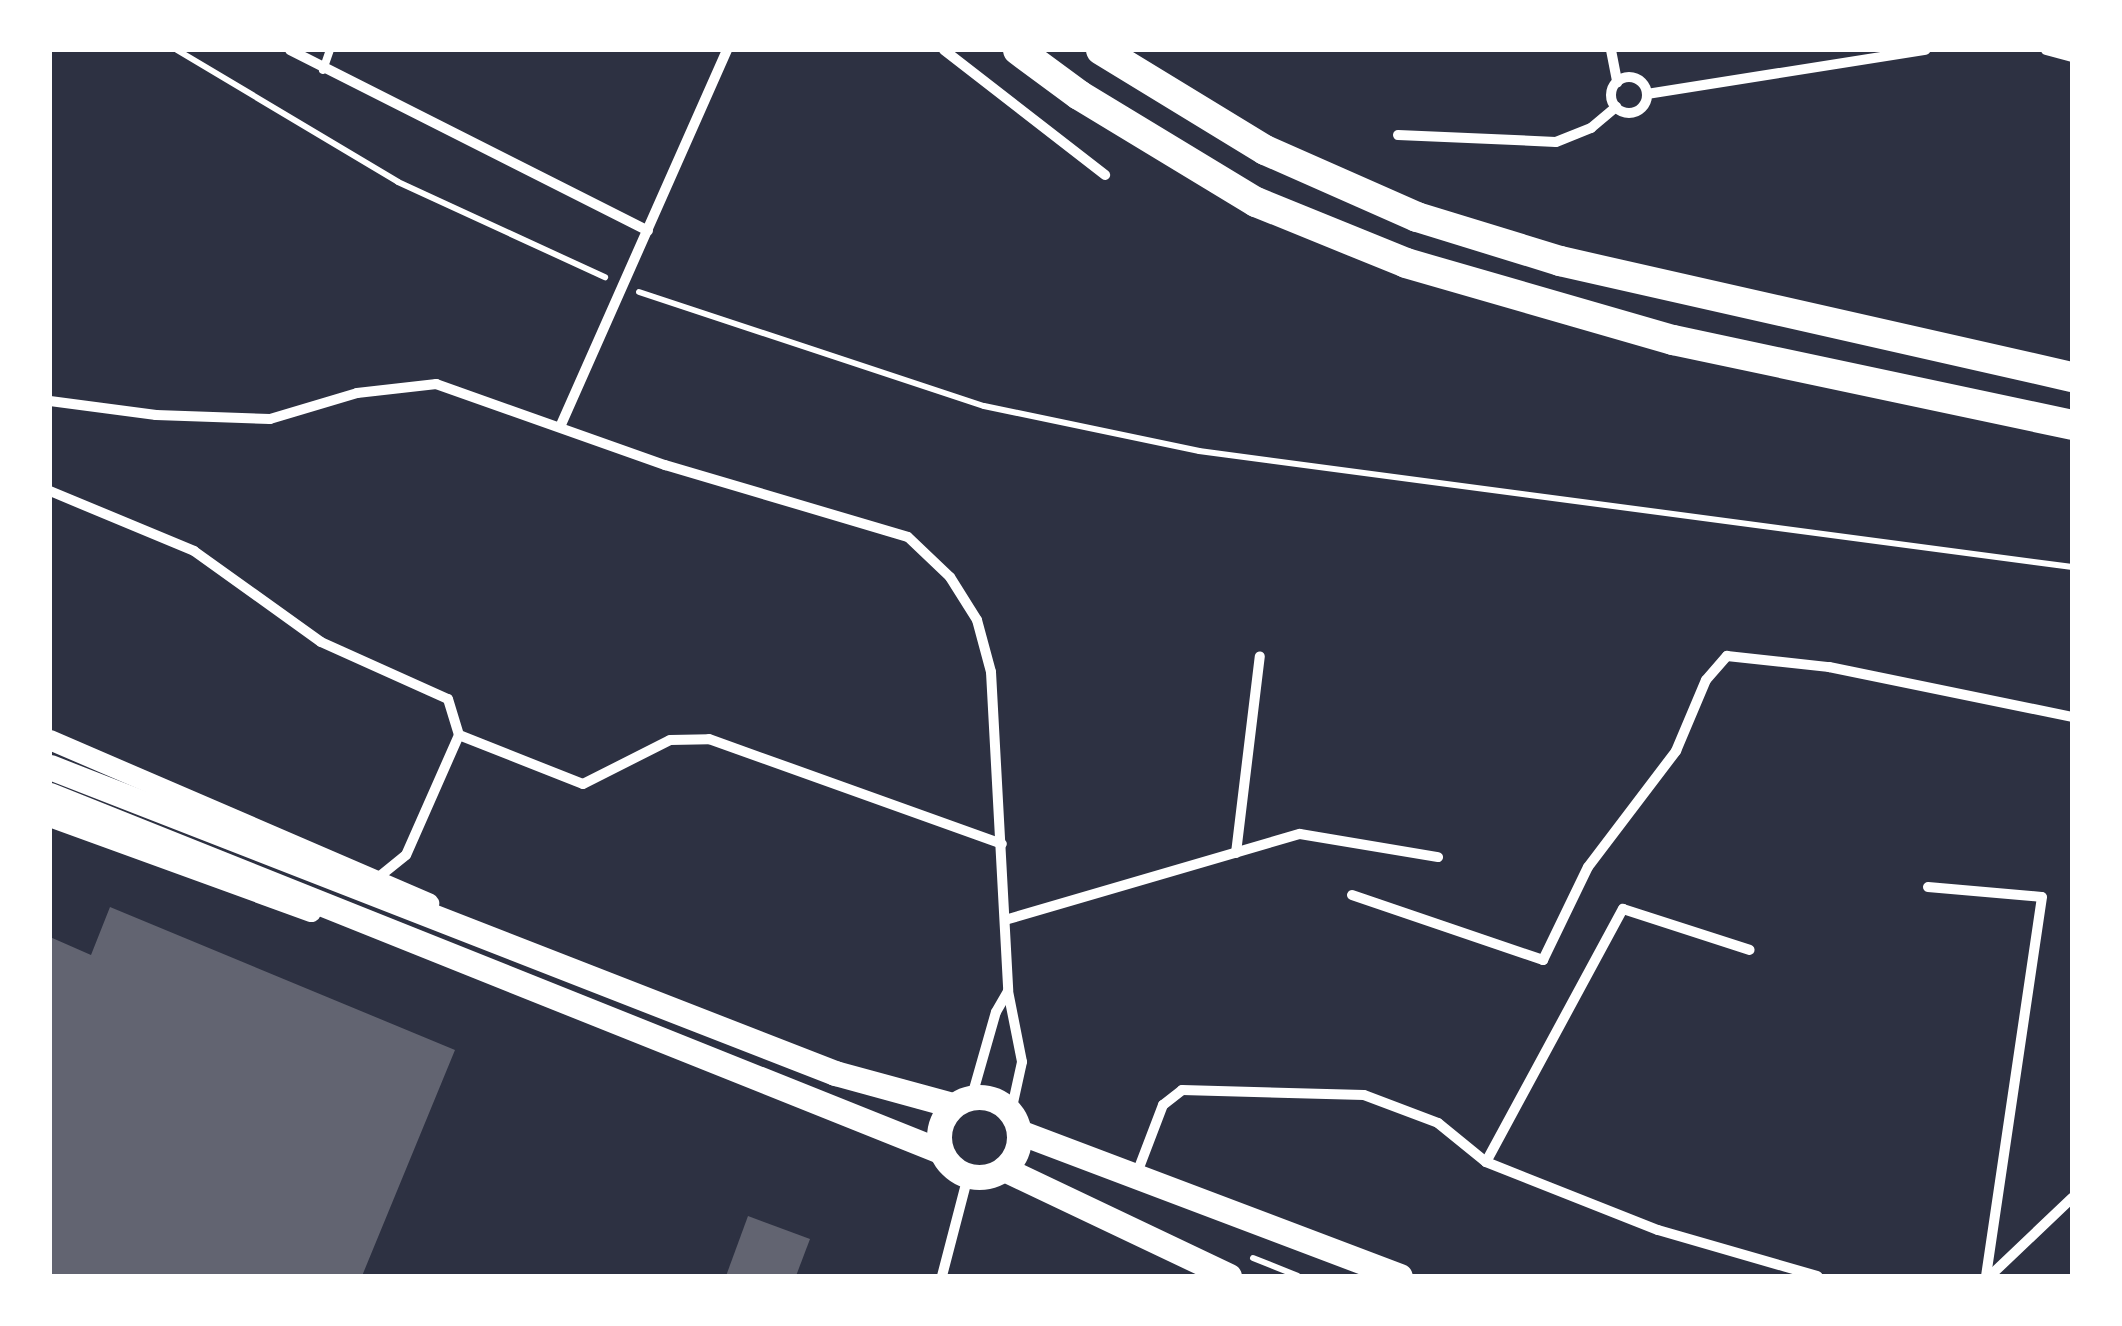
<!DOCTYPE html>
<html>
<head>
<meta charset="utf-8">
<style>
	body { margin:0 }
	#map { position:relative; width:2122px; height:1326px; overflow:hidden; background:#2d3142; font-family:"Fira Sans",sans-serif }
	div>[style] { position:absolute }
	.building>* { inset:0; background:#626471 }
	.path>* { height:6px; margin:-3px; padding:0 3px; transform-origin:3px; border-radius:3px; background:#fff }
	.service>* { height:8px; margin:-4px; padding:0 4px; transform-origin:4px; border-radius:4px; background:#fff }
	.minor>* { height:10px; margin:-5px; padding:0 5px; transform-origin:5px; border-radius:5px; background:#fff }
	.minor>.ring { margin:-5px; padding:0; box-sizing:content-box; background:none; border:10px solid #fff; border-radius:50% }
	.secondary>* { height:20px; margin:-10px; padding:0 10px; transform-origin:10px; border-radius:10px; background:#fff }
	.primary>* { height:25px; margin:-12.5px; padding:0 12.5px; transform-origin:12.5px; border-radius:12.5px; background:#fff }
	.primary>.ring { margin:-12.5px; padding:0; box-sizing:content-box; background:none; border:25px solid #fff; border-radius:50% }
	.motorway>* { height:30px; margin:-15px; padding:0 15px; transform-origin:15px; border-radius:15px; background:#fff }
	span { translate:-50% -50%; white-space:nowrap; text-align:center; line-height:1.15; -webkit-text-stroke:9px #fff; paint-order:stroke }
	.frame { position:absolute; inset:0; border:52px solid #fff; pointer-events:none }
</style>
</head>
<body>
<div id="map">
	<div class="building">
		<div style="clip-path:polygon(110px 907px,455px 1050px,362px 1276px,50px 1276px,50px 937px,91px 955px)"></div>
		<div style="clip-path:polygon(748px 1216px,810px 1239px,796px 1276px,726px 1276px)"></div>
	</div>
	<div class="path">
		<div style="left:177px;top:50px;width:257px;rotate:30.8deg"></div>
		<div style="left:398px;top:182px;width:228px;rotate:24.7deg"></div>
		<div style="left:639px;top:292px;width:363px;rotate:18.3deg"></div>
		<div style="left:984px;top:406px;width:220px;rotate:11.8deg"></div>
		<div style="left:1199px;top:451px;width:881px;rotate:7.57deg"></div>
		<div style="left:1253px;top:1258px;width:48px;rotate:21.8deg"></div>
	</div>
	<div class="service">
		<div style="left:323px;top:70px;width:21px;rotate:-71deg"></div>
	</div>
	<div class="minor">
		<div style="left:290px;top:50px;width:401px;rotate:26.8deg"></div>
		<div style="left:944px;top:50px;width:204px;rotate:37.8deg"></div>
		<div style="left:1611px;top:50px;width:33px;rotate:79deg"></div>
		<div style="left:2046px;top:50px;width:27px;rotate:15deg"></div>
		<div class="ring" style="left:1611px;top:77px;width:26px;height:26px"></div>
		<div style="left:1647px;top:94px;width:282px;rotate:-9deg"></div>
		<div style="left:1398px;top:135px;width:158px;rotate:2.5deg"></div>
		<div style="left:1556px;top:142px;width:38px;rotate:-22deg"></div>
		<div style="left:1591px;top:128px;width:33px;rotate:-40deg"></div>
		<div style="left:50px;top:401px;width:107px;rotate:7.5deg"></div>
		<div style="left:156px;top:415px;width:114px;rotate:2deg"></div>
		<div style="left:270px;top:419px;width:91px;rotate:-16.6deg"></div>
		<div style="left:357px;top:393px;width:80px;rotate:-6.5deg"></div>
		<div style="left:436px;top:384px;width:243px;rotate:19.5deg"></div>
		<div style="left:665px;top:465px;width:253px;rotate:16.5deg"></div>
		<div style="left:908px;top:537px;width:58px;rotate:43.6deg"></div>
		<div style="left:950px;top:577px;width:51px;rotate:57.9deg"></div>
		<div style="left:977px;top:620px;width:54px;rotate:74.9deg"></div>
		<div style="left:991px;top:672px;width:319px;rotate:86.9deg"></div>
		<div style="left:1008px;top:991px;width:72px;rotate:78.8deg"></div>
		<div style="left:1022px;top:1062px;width:51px;rotate:102.4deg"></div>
		<div style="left:560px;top:427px;width:412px;rotate:-66.1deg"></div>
		<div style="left:50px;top:491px;width:156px;rotate:22.6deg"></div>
		<div style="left:194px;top:551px;width:156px;rotate:35.6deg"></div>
		<div style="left:321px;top:642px;width:139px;rotate:24.2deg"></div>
		<div style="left:448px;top:699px;width:38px;rotate:73deg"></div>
		<div style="left:459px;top:735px;width:131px;rotate:113.8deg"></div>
		<div style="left:406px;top:855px;width:38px;rotate:141deg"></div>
		<div style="left:459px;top:735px;width:133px;rotate:21.6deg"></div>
		<div style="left:583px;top:784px;width:97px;rotate:-26.8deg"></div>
		<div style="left:670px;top:740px;width:39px;rotate:-1deg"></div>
		<div style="left:709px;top:739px;width:311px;rotate:19.7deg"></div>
		<div style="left:1236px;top:853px;width:198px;rotate:-83.1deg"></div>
		<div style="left:1928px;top:887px;width:114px;rotate:5deg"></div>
		<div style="left:2042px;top:897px;width:383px;rotate:98.4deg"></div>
		<div style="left:1352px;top:895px;width:202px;rotate:18.8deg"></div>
		<div style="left:1543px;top:960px;width:103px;rotate:-64.2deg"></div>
		<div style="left:1588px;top:867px;width:146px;rotate:-52.8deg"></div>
		<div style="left:1676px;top:751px;width:77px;rotate:-67.1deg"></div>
		<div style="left:1706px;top:680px;width:32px;rotate:-49deg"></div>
		<div style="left:1727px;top:656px;width:103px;rotate:6.2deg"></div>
		<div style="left:1829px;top:667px;width:248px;rotate:11.6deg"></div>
		<div style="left:1005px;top:920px;width:307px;rotate:-16.3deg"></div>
		<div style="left:1300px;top:834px;width:140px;rotate:9.5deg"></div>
		<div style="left:972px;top:1096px;width:87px;rotate:-74.1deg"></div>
		<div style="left:996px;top:1012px;width:24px;rotate:-60deg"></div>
		<div style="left:1486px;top:1162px;width:288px;rotate:-61.6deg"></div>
		<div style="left:1623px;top:909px;width:133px;rotate:17.9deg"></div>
		<div style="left:1137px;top:1173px;width:73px;rotate:-69.1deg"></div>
		<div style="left:1163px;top:1105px;width:24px;rotate:-38deg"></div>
		<div style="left:1182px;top:1090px;width:182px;rotate:1.6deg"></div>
		<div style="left:1364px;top:1095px;width:79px;rotate:20.7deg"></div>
		<div style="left:1438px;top:1123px;width:62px;rotate:39.1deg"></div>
		<div style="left:1486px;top:1162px;width:185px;rotate:21.6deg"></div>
		<div style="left:1658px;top:1230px;width:166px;rotate:16.1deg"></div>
		<div style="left:942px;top:1276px;width:103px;rotate:-75.4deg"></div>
		<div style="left:1990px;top:1276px;width:113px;rotate:-43.6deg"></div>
	</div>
	<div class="secondary">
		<div style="left:50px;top:740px;width:413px;rotate:23.3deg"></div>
		<div style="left:50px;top:817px;width:278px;rotate:20deg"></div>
	</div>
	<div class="primary">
		<div style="left:50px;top:767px;width:843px;rotate:21.3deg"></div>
		<div style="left:835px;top:1073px;width:121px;rotate:15.3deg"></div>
		<div style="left:50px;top:795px;width:959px;rotate:21.8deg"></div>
		<div class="ring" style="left:939px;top:1097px;width:55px;height:55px"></div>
		<div style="left:1019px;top:1132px;width:407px;rotate:20.7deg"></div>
		<div style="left:1004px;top:1169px;width:249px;rotate:25.4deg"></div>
	</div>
	<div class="motorway">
		<div style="left:1018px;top:50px;width:76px;rotate:36.4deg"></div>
		<div style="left:1079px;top:95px;width:207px;rotate:31.2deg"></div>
		<div style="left:1256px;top:202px;width:162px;rotate:22.1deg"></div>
		<div style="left:1406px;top:263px;width:278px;rotate:16.1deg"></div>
		<div style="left:1673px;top:340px;width:408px;rotate:12deg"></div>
		<div style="left:1101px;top:50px;width:192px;rotate:31.4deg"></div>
		<div style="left:1265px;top:150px;width:166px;rotate:23.8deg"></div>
		<div style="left:1417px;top:217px;width:150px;rotate:17.1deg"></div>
		<div style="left:1560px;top:261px;width:525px;rotate:12.77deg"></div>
	</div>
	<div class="frame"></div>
</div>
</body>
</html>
